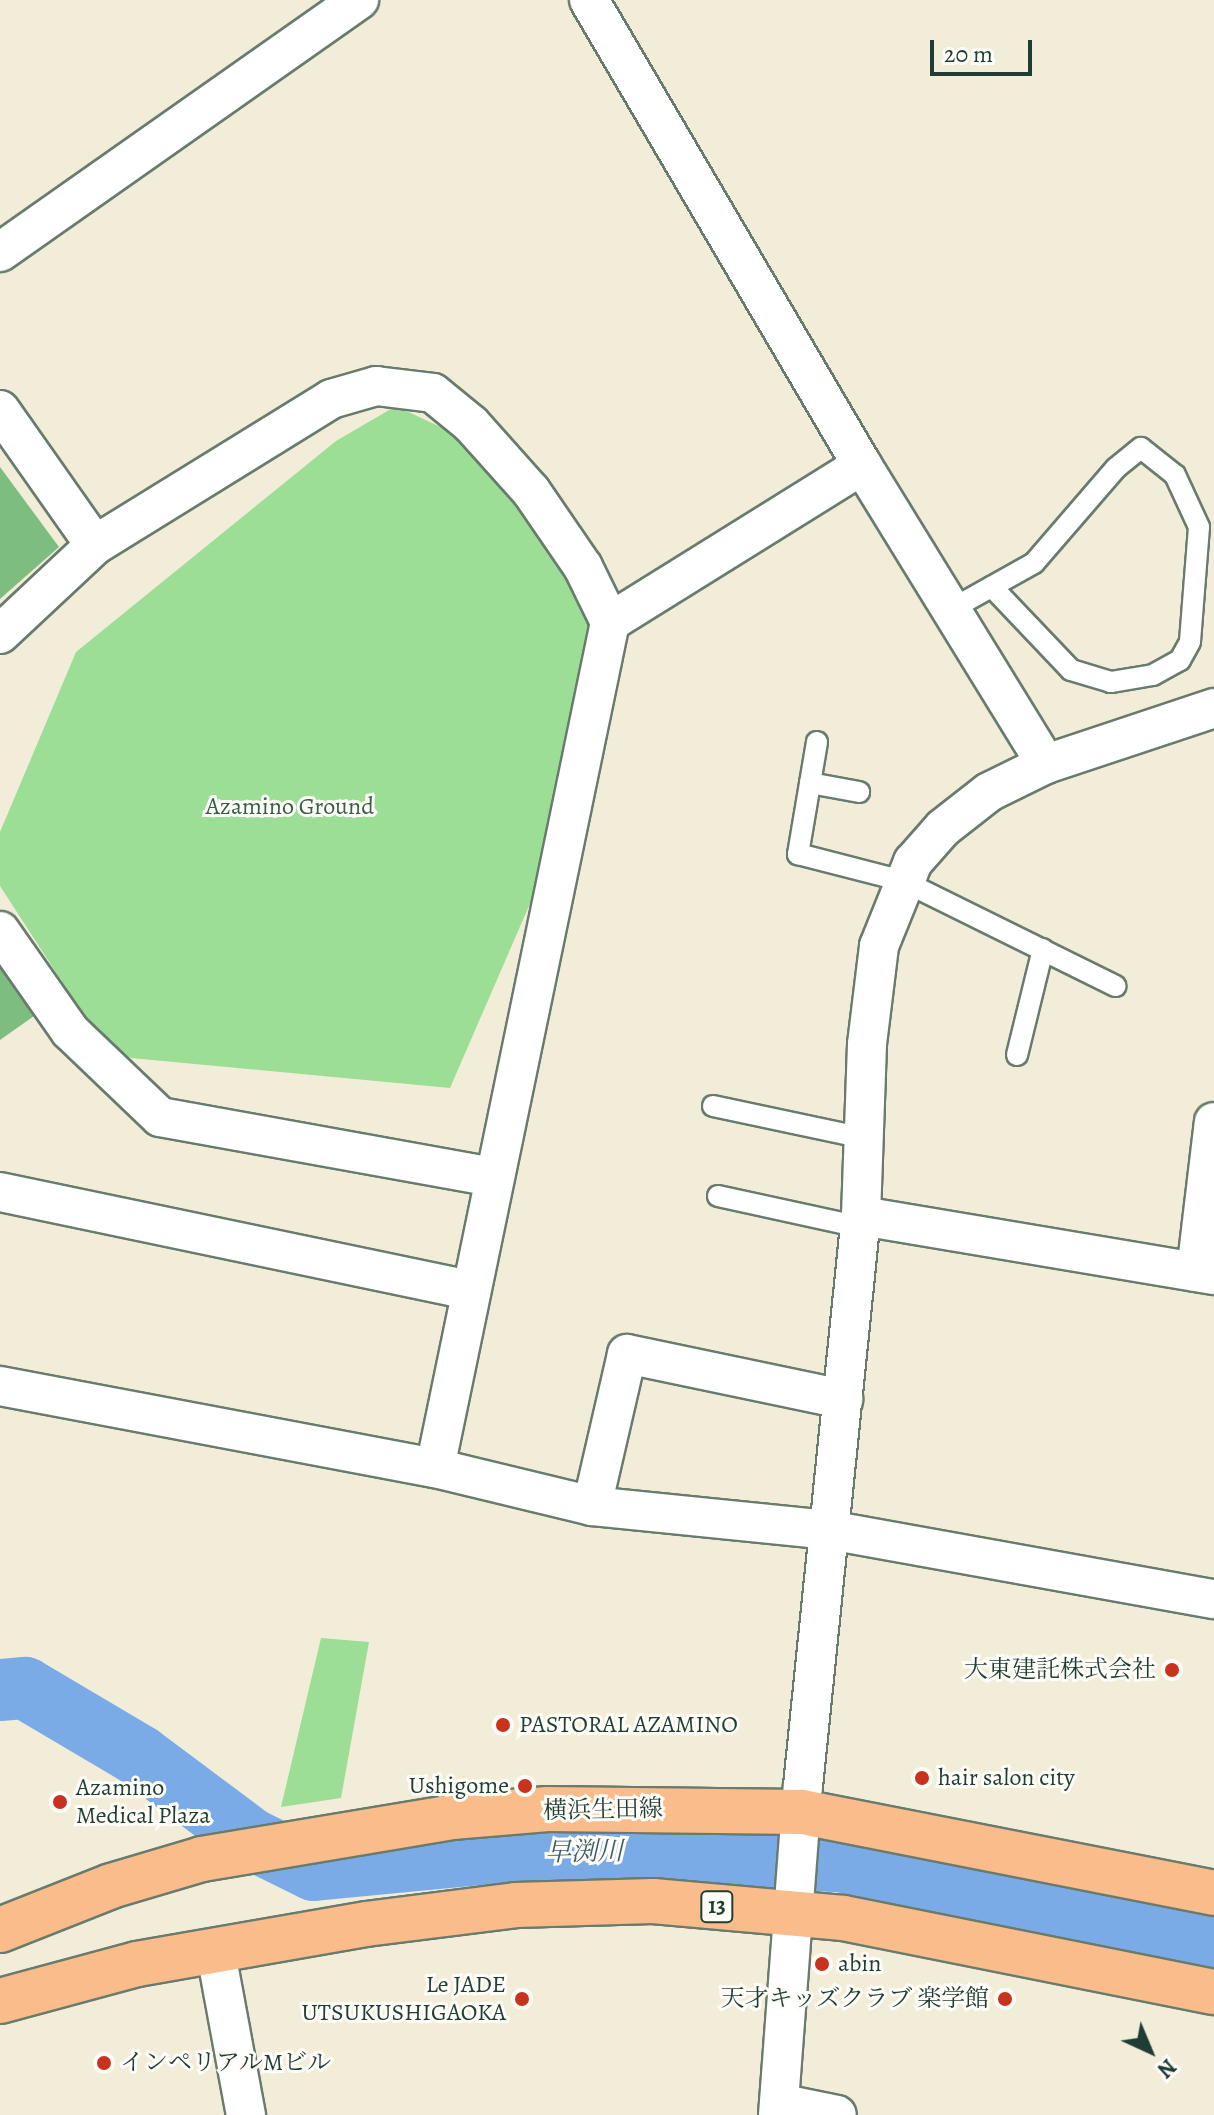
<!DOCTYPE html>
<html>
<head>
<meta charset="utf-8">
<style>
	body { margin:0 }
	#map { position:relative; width:1214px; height:2115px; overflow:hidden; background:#f2edd8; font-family:Alegreya,"Noto Serif JP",serif }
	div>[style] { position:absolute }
	.green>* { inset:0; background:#9cde96 }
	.forest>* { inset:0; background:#7dbd7f }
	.river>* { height:62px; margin:-31px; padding:0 31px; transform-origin:31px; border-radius:31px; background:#7babe6 }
	.roads { filter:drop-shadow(2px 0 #697b6d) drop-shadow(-2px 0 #697b6d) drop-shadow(0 2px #697b6d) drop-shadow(0 -2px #697b6d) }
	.service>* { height:20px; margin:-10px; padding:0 10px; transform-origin:10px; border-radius:10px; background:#fff }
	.minor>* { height:38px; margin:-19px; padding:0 19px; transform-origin:19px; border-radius:19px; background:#fff }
	.primary>* { height:44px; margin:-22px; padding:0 22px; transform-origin:22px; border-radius:22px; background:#f9bc8a }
	.dots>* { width:22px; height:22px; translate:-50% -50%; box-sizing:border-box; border:4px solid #fdfcf7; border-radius:50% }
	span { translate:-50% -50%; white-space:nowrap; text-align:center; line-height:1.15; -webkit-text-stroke:6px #fdfcf7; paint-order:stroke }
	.shield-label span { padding:2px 6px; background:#fdfcf7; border:2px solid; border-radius:6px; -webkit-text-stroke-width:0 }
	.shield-label { font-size:22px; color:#1f3d34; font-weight:700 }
	.park-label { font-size:24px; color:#385d48 }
	.poi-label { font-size:24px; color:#1f3d34 }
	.right { translate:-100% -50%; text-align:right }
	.left { translate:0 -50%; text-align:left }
	.street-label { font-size:24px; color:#1f3d34 }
	.water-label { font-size:26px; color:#3b5e69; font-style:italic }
	.north { position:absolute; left:1110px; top:2011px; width:80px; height:80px; -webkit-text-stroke:6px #fdfcf7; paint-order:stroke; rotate:136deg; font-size:22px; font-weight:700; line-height:32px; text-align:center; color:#1f3d34 }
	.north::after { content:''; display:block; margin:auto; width:28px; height:36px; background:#1f3d34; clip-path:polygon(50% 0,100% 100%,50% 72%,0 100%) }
	.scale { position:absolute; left:930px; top:40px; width:102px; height:36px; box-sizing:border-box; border:4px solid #1f3d34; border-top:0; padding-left:10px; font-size:24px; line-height:28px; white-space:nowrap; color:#1f3d34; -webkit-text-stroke:6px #fdfcf7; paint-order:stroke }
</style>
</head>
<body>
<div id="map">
	<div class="green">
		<div style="clip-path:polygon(396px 406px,451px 432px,521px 501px,594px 617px,545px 869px,450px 1088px,131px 1058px,103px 1045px,0 886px,0 832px,76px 652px,336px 441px)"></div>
		<div style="clip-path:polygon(321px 1638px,369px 1642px,341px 1798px,281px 1807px)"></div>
	</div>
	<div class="forest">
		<div style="clip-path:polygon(0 467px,59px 547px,0 599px)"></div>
		<div style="clip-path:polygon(0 967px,34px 1016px,0 1040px)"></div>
	</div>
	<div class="river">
		<div style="left:0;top:1690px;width:25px;rotate:-5deg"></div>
		<div style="left:25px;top:1688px;width:134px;rotate:30.6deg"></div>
		<div style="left:140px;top:1756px;width:139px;rotate:36.8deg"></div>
		<div style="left:251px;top:1839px;width:70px;rotate:26.2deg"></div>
		<div style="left:314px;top:1870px;width:176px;rotate:-5.5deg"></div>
		<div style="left:489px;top:1853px;width:134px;rotate:-0.9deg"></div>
		<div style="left:623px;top:1851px;width:216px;rotate:2.7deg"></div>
		<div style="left:839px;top:1861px;width:383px;rotate:11.6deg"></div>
	</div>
	<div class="roads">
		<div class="service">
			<div style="left:950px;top:610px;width:96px;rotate:-29.2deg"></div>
			<div style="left:1034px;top:563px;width:125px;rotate:-49.2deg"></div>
			<div style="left:1116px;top:468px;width:32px;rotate:-39deg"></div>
			<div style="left:1141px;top:448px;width:43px;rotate:38.5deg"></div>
			<div style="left:1175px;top:475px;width:57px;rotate:65.2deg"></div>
			<div style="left:1199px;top:527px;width:115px;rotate:94.5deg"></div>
			<div style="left:1190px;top:642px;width:21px;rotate:119deg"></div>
			<div style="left:1180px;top:660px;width:31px;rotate:151deg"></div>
			<div style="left:1153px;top:675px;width:43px;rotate:170.5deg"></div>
			<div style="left:1111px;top:682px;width:42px;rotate:-163.3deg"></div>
			<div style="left:1071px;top:670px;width:115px;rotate:-133.6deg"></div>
			<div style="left:817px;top:742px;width:114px;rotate:99.6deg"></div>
			<div style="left:798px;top:854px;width:108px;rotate:14.4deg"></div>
			<div style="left:903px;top:881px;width:237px;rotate:26.3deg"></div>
			<div style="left:810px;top:783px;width:50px;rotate:10.4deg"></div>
			<div style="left:1017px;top:1055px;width:109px;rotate:-76.2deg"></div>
			<div style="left:713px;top:1106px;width:153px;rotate:12deg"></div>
			<div style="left:718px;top:1196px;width:145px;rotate:12.3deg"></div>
		</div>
		<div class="minor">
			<div style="left:589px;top:0;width:539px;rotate:59.58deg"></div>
			<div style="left:862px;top:465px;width:351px;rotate:58.4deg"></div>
			<div style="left:0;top:252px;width:439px;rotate:-35.1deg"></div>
			<div style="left:0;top:410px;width:165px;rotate:54.9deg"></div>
			<div style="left:0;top:634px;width:130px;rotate:-43.1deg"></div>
			<div style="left:95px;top:545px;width:278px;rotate:-31.7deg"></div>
			<div style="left:331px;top:399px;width:47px;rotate:-16.1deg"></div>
			<div style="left:376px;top:386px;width:57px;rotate:7deg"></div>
			<div style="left:433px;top:393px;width:49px;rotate:39.2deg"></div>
			<div style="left:471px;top:424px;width:90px;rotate:48.2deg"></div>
			<div style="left:531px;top:491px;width:92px;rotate:55.6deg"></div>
			<div style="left:583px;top:567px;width:61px;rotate:63.9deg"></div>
			<div style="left:0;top:931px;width:122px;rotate:55deg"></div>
			<div style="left:70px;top:1031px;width:124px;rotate:43.7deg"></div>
			<div style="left:160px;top:1117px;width:337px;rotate:10.2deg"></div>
			<div style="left:0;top:1192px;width:480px;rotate:11.8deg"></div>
			<div style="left:861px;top:1216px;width:358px;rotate:9.5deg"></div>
			<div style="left:1196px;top:1272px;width:151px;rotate:-83.2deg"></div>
			<div style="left:0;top:1386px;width:443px;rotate:10.7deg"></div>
			<div style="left:435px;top:1468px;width:162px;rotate:13.6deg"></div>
			<div style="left:592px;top:1506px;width:238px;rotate:5.8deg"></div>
			<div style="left:829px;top:1530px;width:391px;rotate:10.2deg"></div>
			<div style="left:435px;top:1468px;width:864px;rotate:-78.31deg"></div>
			<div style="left:610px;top:622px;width:297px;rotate:-31.9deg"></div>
			<div style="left:592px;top:1506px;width:156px;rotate:-77deg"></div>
			<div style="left:627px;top:1354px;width:221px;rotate:11.8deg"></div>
			<div style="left:215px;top:1948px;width:170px;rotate:79.5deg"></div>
			<div style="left:779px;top:2103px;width:59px;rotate:11.7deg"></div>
			<div style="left:778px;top:2115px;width:330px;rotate:-85.7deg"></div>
			<div style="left:803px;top:1786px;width:573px;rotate:-84.19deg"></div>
			<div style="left:861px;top:1216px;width:172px;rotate:-88deg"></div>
			<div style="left:867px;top:1044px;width:99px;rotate:-83deg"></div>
			<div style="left:879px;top:946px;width:91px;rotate:-68deg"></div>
			<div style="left:913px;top:862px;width:45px;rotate:-48.6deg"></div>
			<div style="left:943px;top:828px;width:58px;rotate:-38deg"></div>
			<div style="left:989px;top:792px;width:64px;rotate:-26.2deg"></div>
			<div style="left:1046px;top:764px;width:177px;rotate:-18.4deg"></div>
		</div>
		<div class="primary">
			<div style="left:0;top:1930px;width:119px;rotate:-21.6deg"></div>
			<div style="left:111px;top:1886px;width:95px;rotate:-16.5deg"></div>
			<div style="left:202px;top:1859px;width:254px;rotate:-9.5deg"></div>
			<div style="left:452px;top:1817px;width:96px;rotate:-4.8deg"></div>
			<div style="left:548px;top:1809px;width:254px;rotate:0.7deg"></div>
			<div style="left:802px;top:1812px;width:420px;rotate:11.1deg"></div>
			<div style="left:0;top:2001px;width:142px;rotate:-15.1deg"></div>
			<div style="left:137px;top:1964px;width:232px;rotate:-9.9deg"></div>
			<div style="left:366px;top:1924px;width:151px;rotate:-7.2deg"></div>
			<div style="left:516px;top:1905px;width:137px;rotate:-1.7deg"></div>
			<div style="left:653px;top:1901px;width:191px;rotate:5.1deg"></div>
			<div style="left:843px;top:1918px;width:378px;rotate:11.3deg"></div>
		</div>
	</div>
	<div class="dots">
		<div style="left:1172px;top:1670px;background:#c8321e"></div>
		<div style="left:503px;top:1725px;background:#c8321e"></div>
		<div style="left:922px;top:1778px;background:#c8321e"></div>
		<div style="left:525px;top:1786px;background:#c8321e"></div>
		<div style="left:60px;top:1802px;background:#c8321e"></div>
		<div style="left:822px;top:1964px;background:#c8321e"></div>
		<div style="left:522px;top:1999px;background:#c8321e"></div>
		<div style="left:1005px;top:1999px;background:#c8321e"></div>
		<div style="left:104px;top:2063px;background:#c8321e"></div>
	</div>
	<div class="shield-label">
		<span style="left:717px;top:1907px">13</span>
	</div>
	<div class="park-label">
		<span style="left:290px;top:807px">Azamino Ground</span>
	</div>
	<div class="poi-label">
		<span class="right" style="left:1156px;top:1670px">大東建託株式会社</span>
		<span class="left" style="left:519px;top:1725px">PASTORAL AZAMINO</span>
		<span class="left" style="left:938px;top:1778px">hair salon city</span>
		<span class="right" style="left:509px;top:1786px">Ushigome</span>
		<span class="left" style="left:76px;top:1802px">Azamino<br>Medical Plaza</span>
		<span class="left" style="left:838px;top:1964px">abin</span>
		<span class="right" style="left:506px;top:1999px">Le JADE<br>UTSUKUSHIGAOKA</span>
		<span class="right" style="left:989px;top:1999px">天才キッズクラブ 楽学館</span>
		<span class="left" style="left:120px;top:2063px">インペリアルMビル</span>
	</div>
	<div class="street-label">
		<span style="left:603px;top:1810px;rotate:-1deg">横浜生田線</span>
	</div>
	<div class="water-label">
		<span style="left:584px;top:1852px;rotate:-1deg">早渕川</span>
	</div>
	<div class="north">N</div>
	<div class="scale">20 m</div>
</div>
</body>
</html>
